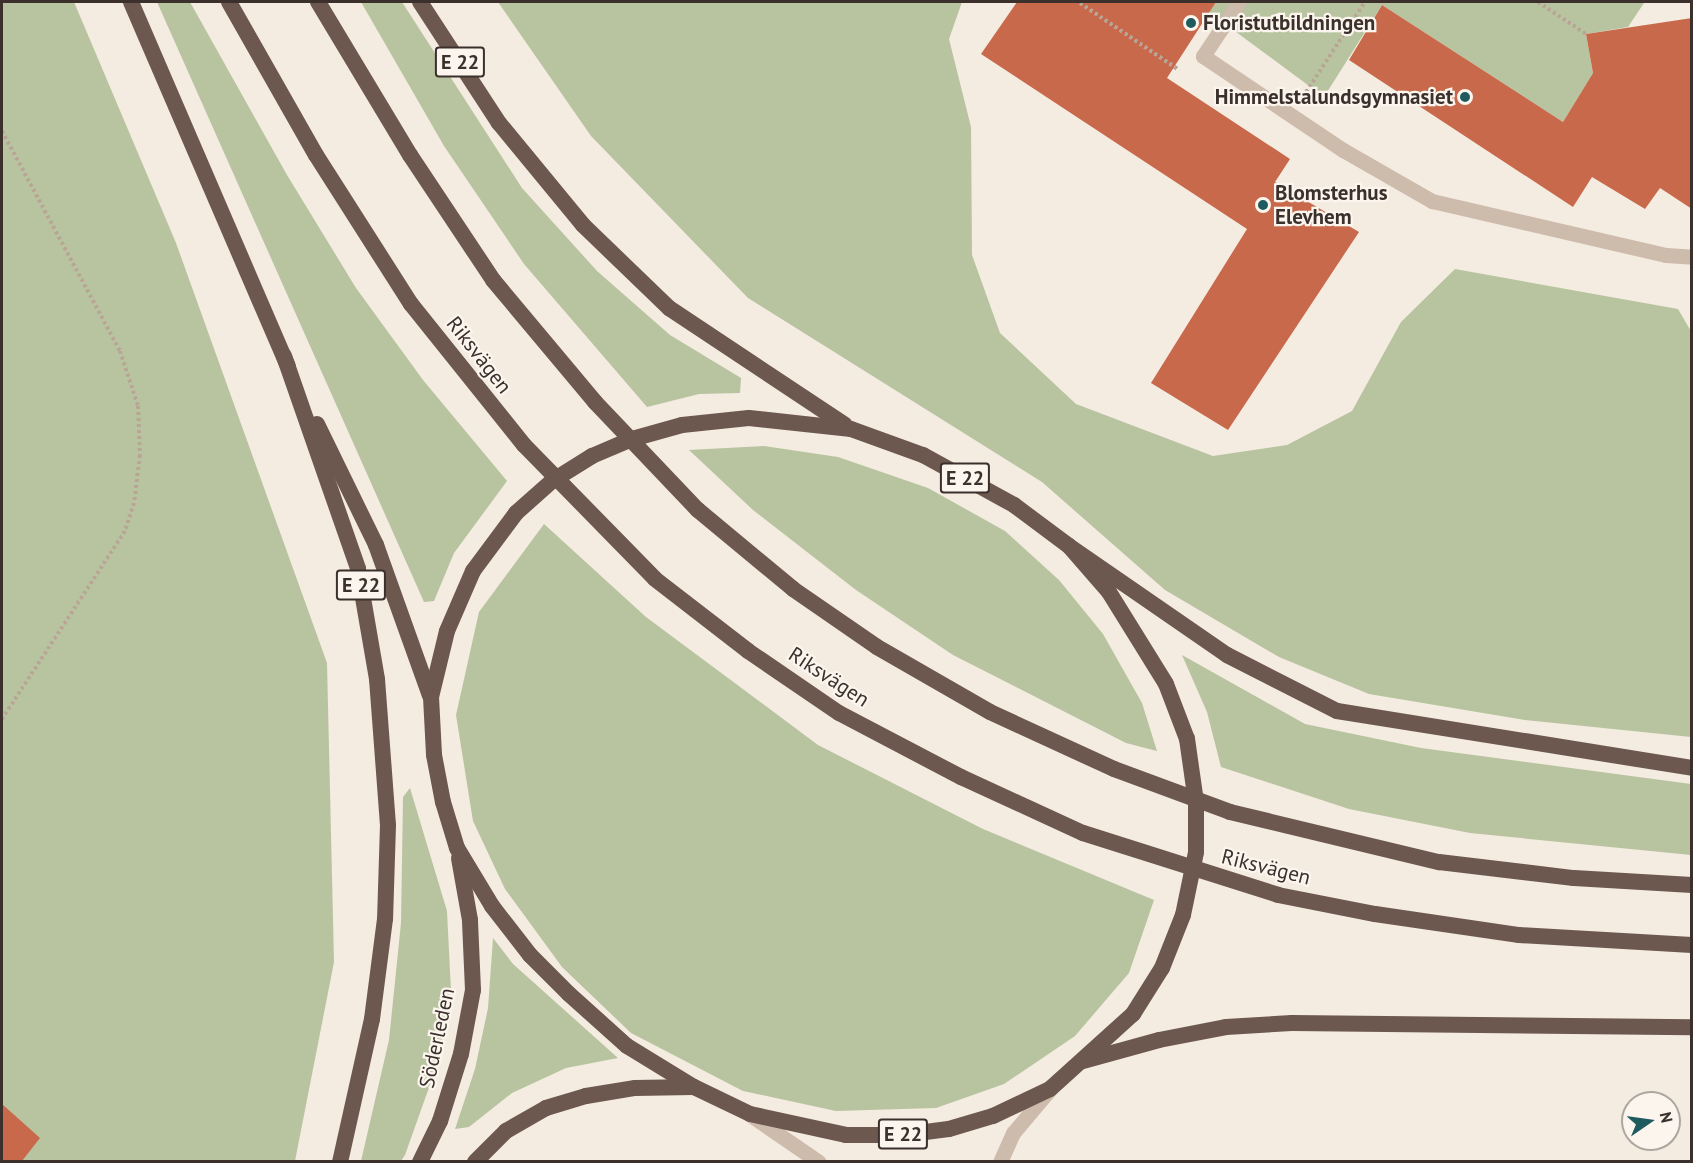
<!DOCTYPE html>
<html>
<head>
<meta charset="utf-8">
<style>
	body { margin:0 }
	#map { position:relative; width:1693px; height:1163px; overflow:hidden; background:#f4ebe1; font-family:"PT Sans",sans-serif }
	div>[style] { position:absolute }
	.green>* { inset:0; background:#b8c4a0 }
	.building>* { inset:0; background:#c8694b }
	.path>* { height:4px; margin-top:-2px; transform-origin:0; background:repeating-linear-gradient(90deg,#b9a596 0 3px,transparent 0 6px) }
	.service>* { height:15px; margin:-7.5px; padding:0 7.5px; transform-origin:7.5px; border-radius:7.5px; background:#cdbbac }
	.tertiary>* { height:15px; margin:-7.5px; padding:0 7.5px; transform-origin:7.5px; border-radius:7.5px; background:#cdbbac }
	.trunk>* { height:16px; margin:-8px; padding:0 8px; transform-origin:8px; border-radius:8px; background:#6c584f }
	.trunk-bridge>* { height:16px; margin:-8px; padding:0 8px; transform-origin:8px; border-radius:8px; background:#6c584f }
	.dots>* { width:16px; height:16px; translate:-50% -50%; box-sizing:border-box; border:3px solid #fbf5ee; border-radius:50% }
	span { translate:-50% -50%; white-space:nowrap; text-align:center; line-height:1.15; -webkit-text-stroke:4.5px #fbf5ee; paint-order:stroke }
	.shield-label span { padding:2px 4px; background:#fbf5ee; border:2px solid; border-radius:4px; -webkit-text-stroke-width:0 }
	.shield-label { font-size:20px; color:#3b302b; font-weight:700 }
	.poi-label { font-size:21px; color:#3b302b; font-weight:700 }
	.left { translate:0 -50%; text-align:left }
	.right { translate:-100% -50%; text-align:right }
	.street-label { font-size:21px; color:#3b302b }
	.frame { position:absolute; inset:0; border:3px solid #3b302b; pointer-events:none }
	.north { position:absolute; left:1621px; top:1091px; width:60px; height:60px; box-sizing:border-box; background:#fbf5ee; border:2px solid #aea6a0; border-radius:50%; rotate:77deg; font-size:16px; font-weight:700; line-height:24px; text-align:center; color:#3b302b }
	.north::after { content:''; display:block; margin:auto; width:21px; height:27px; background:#1f5a5e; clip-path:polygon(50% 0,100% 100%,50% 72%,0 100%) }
</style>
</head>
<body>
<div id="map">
	<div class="green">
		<div style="clip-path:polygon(2px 2px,74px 2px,176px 243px,327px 663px,334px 962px,295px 1161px,2px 1162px)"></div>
		<div style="clip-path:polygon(157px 2px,190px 2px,287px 175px,356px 288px,423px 380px,507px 481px,454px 553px,434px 601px,424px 602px)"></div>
		<div style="clip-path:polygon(361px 2px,402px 2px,522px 188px,597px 271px,670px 335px,741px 378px,740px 393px,699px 394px,647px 407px,524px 264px,444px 146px)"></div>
		<div style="clip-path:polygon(498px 2px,962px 2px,949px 39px,971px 127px,972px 255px,1000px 333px,1076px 404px,1213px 456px,1287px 445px,1352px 411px,1401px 322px,1455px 269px,1678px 309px,1692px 333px,1691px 737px,1525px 720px,1369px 694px,1279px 657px,1165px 590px,1042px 482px,748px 298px,591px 136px)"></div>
		<div style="clip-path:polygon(1216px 2px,1642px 2px,1644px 3px,1628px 27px,1586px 34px,1593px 73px,1563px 122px,1382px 5px,1324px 97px,1209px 12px)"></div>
		<div style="clip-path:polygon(764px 446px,838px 457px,928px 488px,1005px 531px,1059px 580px,1103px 634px,1142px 703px,1157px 751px,1126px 743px,953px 655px,856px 590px,753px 510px,689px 450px)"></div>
		<div style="clip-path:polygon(544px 524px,646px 617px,818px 745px,983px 829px,1154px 900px,1129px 973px,1075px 1036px,1004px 1084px,936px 1108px,836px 1111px,743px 1091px,631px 1033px,562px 967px,505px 889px,473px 821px,456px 715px,479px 612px)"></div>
		<div style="clip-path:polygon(1182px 655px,1305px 724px,1421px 748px,1691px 784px,1691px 855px,1470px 833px,1349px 809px,1221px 767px,1207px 712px)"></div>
		<div style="clip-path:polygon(410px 788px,447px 911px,451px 991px,437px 1065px,405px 1155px,401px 1161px,361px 1161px,389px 1040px,401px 923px,403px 797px)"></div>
		<div style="clip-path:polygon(493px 938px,513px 964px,618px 1058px,566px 1068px,512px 1093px,469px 1127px,455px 1129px,475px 1069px,488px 1008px)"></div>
	</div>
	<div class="building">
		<div style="clip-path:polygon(1017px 2px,1216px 2px,1167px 78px,1290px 159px,1275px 182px,1359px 232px,1228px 430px,1151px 383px,1247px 229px,981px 54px)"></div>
		<div style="clip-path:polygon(1382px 5px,1563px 122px,1593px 73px,1586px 34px,1692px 18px,1692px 209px,1660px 188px,1645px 209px,1592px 177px,1573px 207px,1349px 60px)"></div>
		<div style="clip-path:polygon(2px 1104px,40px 1138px,22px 1161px,2px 1161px)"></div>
	</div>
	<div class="path">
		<div style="left:1538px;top:2px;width:58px;rotate:33.7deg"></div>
		<div style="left:1080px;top:3px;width:120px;rotate:34.1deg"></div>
		<div style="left:1306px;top:92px;width:108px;rotate:-56.8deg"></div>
		<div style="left:2px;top:131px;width:250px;rotate:61.8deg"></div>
		<div style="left:120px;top:351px;width:58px;rotate:71.9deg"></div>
		<div style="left:138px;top:406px;width:49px;rotate:87.7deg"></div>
		<div style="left:140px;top:455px;width:48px;rotate:97.1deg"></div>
		<div style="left:134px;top:503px;width:29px;rotate:108deg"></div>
		<div style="left:125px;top:531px;width:225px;rotate:123.2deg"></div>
	</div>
	<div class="service">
		<div style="left:1239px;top:2px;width:65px;rotate:123.7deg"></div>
		<div style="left:1203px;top:56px;width:169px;rotate:33.9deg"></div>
		<div style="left:1343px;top:150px;width:103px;rotate:29.8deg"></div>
		<div style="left:1432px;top:201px;width:240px;rotate:13deg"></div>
		<div style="left:1666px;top:255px;width:26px;rotate:4deg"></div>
	</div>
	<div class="tertiary">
		<div style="left:752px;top:1116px;width:81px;rotate:34.5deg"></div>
		<div style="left:1000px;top:1162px;width:32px;rotate:-66deg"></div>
		<div style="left:1013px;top:1133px;width:57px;rotate:-49.9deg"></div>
	</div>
	<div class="trunk">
		<div style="left:131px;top:2px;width:396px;rotate:66.7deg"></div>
		<div style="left:229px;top:2px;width:176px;rotate:60.4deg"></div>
		<div style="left:316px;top:155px;width:177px;rotate:57.5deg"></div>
		<div style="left:411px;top:304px;width:181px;rotate:51.3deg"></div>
		<div style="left:524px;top:445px;width:187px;rotate:45.6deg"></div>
		<div style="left:655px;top:579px;width:118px;rotate:37.7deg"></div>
		<div style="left:748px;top:651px;width:110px;rotate:34.3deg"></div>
		<div style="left:839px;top:713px;width:138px;rotate:27.7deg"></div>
		<div style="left:961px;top:777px;width:134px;rotate:24.7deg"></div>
		<div style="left:1083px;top:833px;width:205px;rotate:17.6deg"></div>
		<div style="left:1278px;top:895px;width:99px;rotate:11.1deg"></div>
		<div style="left:1375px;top:914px;width:146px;rotate:8.3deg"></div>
		<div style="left:1519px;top:935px;width:173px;rotate:3.3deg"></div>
		<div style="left:318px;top:2px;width:179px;rotate:59deg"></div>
		<div style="left:410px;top:155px;width:150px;rotate:56.4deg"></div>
		<div style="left:493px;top:280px;width:159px;rotate:50.1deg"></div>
		<div style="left:595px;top:402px;width:149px;rotate:46.4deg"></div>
		<div style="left:698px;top:510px;width:124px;rotate:39.7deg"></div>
		<div style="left:793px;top:589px;width:102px;rotate:34.6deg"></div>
		<div style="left:877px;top:647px;width:130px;rotate:29.9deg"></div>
		<div style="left:990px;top:712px;width:136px;rotate:24.7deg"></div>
		<div style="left:1114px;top:769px;width:124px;rotate:20.3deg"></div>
		<div style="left:1230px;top:812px;width:215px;rotate:13.5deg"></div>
		<div style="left:1439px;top:862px;width:136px;rotate:6.8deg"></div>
		<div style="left:1574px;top:878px;width:118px;rotate:3.4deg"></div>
		<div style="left:420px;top:2px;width:145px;rotate:56.9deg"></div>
		<div style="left:499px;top:123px;width:132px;rotate:50.5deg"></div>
		<div style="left:583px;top:225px;width:120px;rotate:44deg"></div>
		<div style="left:669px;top:308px;width:211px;rotate:33.6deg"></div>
		<div style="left:284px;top:356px;width:225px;rotate:70.8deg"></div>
		<div style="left:358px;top:569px;width:112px;rotate:80.2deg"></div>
		<div style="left:377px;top:679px;width:146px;rotate:85.7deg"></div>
		<div style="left:388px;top:825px;width:94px;rotate:91.8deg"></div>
		<div style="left:385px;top:919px;width:101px;rotate:97.4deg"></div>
		<div style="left:372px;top:1019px;width:147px;rotate:102.6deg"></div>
		<div style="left:317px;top:424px;width:135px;rotate:64deg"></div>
		<div style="left:376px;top:545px;width:160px;rotate:70.3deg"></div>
		<div style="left:682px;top:425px;width:67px;rotate:-6deg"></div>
		<div style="left:749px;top:418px;width:103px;rotate:6.2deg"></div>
		<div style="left:851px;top:429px;width:77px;rotate:19.9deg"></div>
		<div style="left:923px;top:455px;width:104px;rotate:28.8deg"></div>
		<div style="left:1014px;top:505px;width:69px;rotate:36.7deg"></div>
		<div style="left:1069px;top:546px;width:61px;rotate:49deg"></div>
		<div style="left:1109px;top:592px;width:108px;rotate:58.2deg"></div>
		<div style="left:1166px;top:684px;width:59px;rotate:69.1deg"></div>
		<div style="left:1069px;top:546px;width:192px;rotate:34.6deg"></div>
		<div style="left:1227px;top:655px;width:123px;rotate:27deg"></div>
		<div style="left:1337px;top:711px;width:360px;rotate:9.1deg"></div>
		<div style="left:473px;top:571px;width:65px;rotate:113.4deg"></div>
		<div style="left:447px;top:631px;width:68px;rotate:103.6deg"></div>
		<div style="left:431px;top:697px;width:58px;rotate:87deg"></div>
		<div style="left:434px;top:755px;width:48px;rotate:79.2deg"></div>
		<div style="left:443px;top:802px;width:48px;rotate:73.1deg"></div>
		<div style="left:457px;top:848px;width:68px;rotate:58.9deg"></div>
		<div style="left:492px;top:906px;width:62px;rotate:52.2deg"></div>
		<div style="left:530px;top:955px;width:55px;rotate:45deg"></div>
		<div style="left:569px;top:994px;width:78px;rotate:41.9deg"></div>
		<div style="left:627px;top:1046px;width:79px;rotate:31.5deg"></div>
		<div style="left:694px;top:1087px;width:62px;rotate:25.7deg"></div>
		<div style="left:750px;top:1114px;width:98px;rotate:12.3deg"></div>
		<div style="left:846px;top:1135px;width:56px"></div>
		<div style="left:902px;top:1135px;width:47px;rotate:-7.3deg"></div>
		<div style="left:949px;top:1129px;width:46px;rotate:-16.5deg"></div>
		<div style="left:993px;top:1116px;width:63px;rotate:-25.3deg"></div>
		<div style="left:1050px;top:1089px;width:112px;rotate:-42.1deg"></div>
		<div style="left:1133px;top:1014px;width:54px;rotate:-57.8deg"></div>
		<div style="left:1083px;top:1061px;width:79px;rotate:-15.4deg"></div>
		<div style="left:1159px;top:1040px;width:68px;rotate:-11deg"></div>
		<div style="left:1226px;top:1027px;width:66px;rotate:-3.5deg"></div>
		<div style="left:1292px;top:1023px;width:400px;rotate:0.6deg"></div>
		<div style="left:420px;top:1162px;width:46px;rotate:-64deg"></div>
		<div style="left:440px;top:1121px;width:70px;rotate:-72.6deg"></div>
		<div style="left:461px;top:1054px;width:65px;rotate:-79.4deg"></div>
		<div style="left:473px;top:990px;width:70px;rotate:-92.5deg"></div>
		<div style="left:470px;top:920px;width:63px;rotate:-100.1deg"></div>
		<div style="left:475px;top:1162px;width:44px;rotate:-45deg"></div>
		<div style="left:506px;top:1131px;width:46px;rotate:-29.9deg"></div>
		<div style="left:546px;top:1108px;width:42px;rotate:-16.7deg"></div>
		<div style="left:586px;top:1096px;width:50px;rotate:-9.3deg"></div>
		<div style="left:635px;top:1088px;width:58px;rotate:-1deg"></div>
	</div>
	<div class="trunk-bridge">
		<div style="left:473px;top:571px;width:72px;rotate:-53.4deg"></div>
		<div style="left:516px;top:513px;width:48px;rotate:-41.6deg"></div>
		<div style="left:552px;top:481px;width:47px;rotate:-32deg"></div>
		<div style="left:592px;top:456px;width:43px;rotate:-23deg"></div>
		<div style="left:632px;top:439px;width:52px;rotate:-15.6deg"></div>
		<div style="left:1162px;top:968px;width:57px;rotate:-68.4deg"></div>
		<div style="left:1183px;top:915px;width:64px;rotate:-78.3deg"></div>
		<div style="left:1196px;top:852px;width:50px;rotate:-90deg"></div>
		<div style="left:1196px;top:802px;width:64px;rotate:-98.1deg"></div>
	</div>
	<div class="dots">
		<div style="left:1191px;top:23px;background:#1f5a5e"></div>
		<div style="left:1465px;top:97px;background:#1f5a5e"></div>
		<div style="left:1263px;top:205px;background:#1f5a5e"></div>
	</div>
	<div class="shield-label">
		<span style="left:460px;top:62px">E 22</span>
		<span style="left:965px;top:478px">E 22</span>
		<span style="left:361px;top:585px">E 22</span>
		<span style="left:903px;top:1134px">E 22</span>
	</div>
	<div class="poi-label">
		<span class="left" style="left:1203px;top:23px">Floristutbildningen</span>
		<span class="right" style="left:1453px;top:97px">Himmelstalundsgymnasiet</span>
		<span class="left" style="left:1275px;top:205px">Blomsterhus<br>Elevhem</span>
	</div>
	<div class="street-label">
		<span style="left:479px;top:355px;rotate:52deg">Riksvägen</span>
		<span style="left:829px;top:677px;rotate:33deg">Riksvägen</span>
		<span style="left:1266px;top:867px;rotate:14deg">Riksvägen</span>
		<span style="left:437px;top:1038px;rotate:-78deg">Söderleden</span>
	</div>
	<div class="frame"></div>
	<div class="north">N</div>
</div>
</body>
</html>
